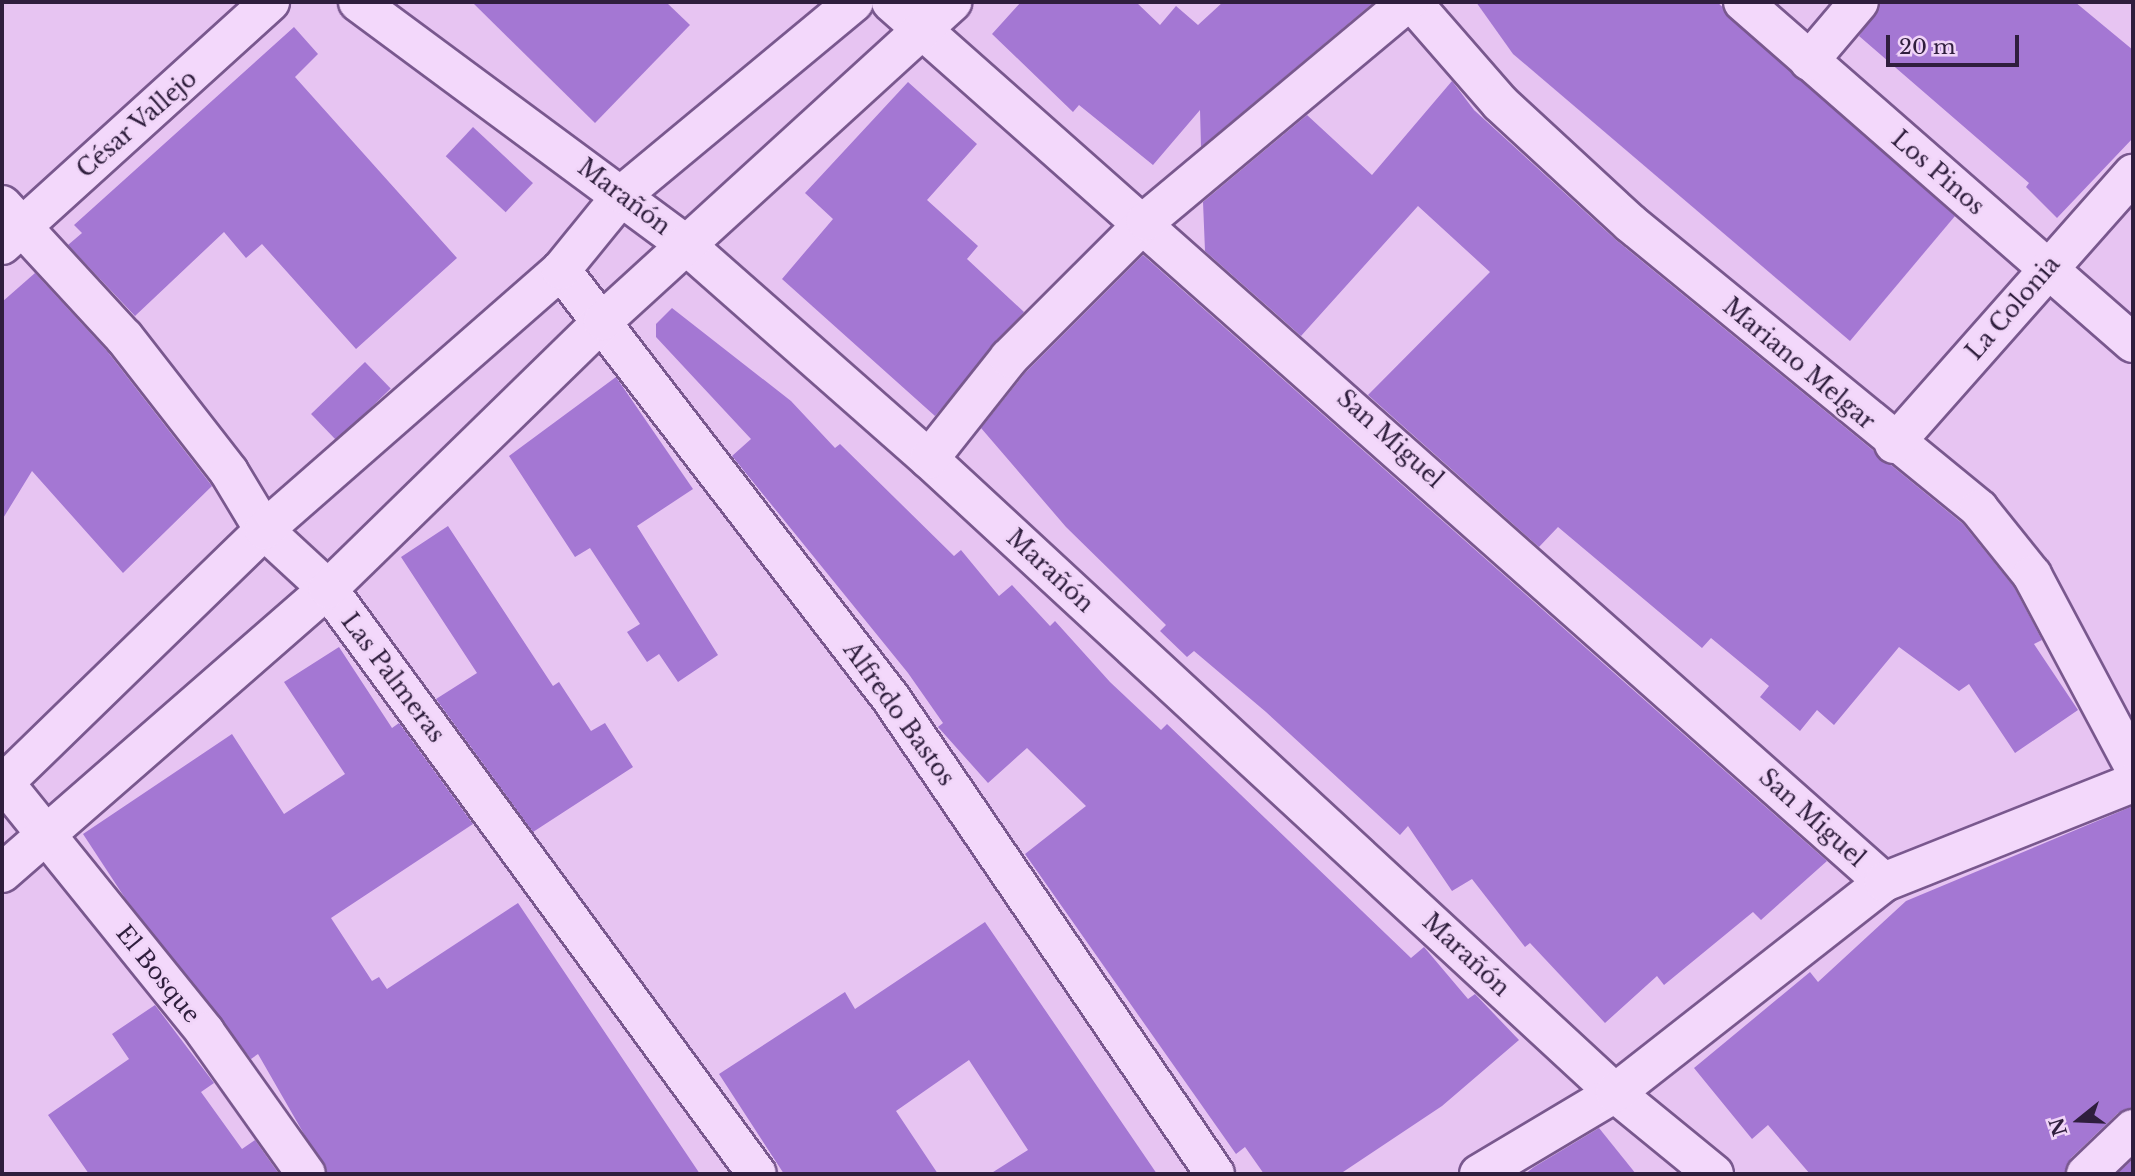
<!DOCTYPE html>
<html>
<head>
<meta charset="utf-8">
<style>
	body { margin:0 }
	#map { position:relative; width:2135px; height:1176px; overflow:hidden; background:#e7c4f2; font-family:"Libre Baskerville",serif }
	div>[style] { position:absolute }
	.building>* { inset:0; background:#a477d3; transform-origin:0 0 }
	.roads { filter:drop-shadow(2px 0 #79588e) drop-shadow(-2px 0 #79588e) drop-shadow(0 2px #79588e) drop-shadow(0 -2px #79588e) }
	.street>* { height:38px; margin:-19px; padding:0 19px; transform-origin:19px; border-radius:19px; background:#f3d8fb }
	span { translate:-50% -50%; white-space:nowrap; text-align:center; line-height:1.15; -webkit-text-stroke:5px #f0d4f8; paint-order:stroke }
	.street-label { font-size:23px; color:#2f1e3d }
	.frame { position:absolute; inset:0; border:4px solid #2f1e3d; pointer-events:none }
	.north { position:absolute; left:2044px; top:1085px; width:70px; height:70px; -webkit-text-stroke:5px #f0d4f8; paint-order:stroke; rotate:252deg; font-size:19px; font-weight:700; line-height:28px; text-align:center; color:#2f1e3d }
	.north::after { content:''; display:block; margin:auto; width:24px; height:32px; background:#2f1e3d; clip-path:polygon(50% 0,100% 100%,50% 72%,0 100%) }
	.scale { position:absolute; left:1886px; top:35px; width:133px; height:32px; box-sizing:border-box; border:4px solid #2f1e3d; border-top:0; padding-left:9px; font-size:21px; line-height:24px; white-space:nowrap; color:#2f1e3d; -webkit-text-stroke:5px #f0d4f8; paint-order:stroke }
</style>
</head>
<body>
<div id="map">
	<div class="building">
		<div style="clip-path:polygon(472px 2px,666px 2px,690px 25px,595px 123px)"></div>
		<div style="clip-path:polygon(1021px 2px,1136px 2px,1160px 25px,1176px 6px,1198px 25px,1223px 2px,1374px 2px,1201px 147px,1200px 110px,1153px 165px,1079px 105px,1073px 112px,992px 34px)"></div>
		<div style="clip-path:polygon(1476px 2px,1717px 2px,1955px 216px,1850px 341px,1513px 54px)"></div>
		<div style="clip-path:polygon(1881px 2px,2075px 2px,2133px 50px,2133px 138px,2057px 218px,2026px 187px,2029px 183px,1859px 36px)"></div>
		<div style="clip-path:polygon(294px 27px,318px 54px,295px 77px,457px 258px,356px 349px,262px 244px,246px 258px,224px 232px,135px 316px,68px 245px,82px 233px,74px 225px)"></div>
		<div style="clip-path:polygon(1452px 81px,1474px 110px,1616px 240px,1963px 524px,2014px 587px,2042px 640px,2034px 644px,2078px 710px,2015px 753px,1969px 684px,1959px 691px,1899px 647px,1834px 725px,1817px 710px,1800px 731px,1760px 697px,1769px 686px,1711px 638px,1702px 648px,1558px 527px,1539px 547px,1368px 395px,1490px 272px,1418px 206px,1301px 336px,1205px 251px,1203px 202px,1307px 115px,1372px 175px)"></div>
		<div style="clip-path:polygon(908px 82px,977px 144px,927px 200px,978px 246px,967px 259px,1024px 312px,935px 416px,782px 279px,833px 219px,805px 193px)"></div>
		<div style="left:473px;top:127px;width:82px;height:40px;rotate:43deg"></div>
		<div style="clip-path:polygon(1143px 255px,1631px 688px,1827px 861px,1761px 920px,1753px 912px,1664px 985px,1657px 976px,1605px 1023px,1530px 943px,1525px 947px,1472px 879px,1452px 891px,1408px 826px,1400px 835px,1266px 712px,1194px 651px,1187px 657px,1160px 631px,1166px 625px,1066px 527px,981px 428px,1025px 373px)"></div>
		<div style="clip-path:polygon(35px 273px,107px 351px,212px 486px,123px 573px,32px 471px,2px 520px,2px 302px)"></div>
		<div style="clip-path:polygon(672px 308px,791px 401px,835px 448px,840px 444px,954px 556px,961px 550px,999px 596px,1012px 585px,1050px 626px,1055px 621px,1110px 682px,1161px 730px,1167px 724px,1411px 958px,1424px 947px,1468px 999px,1475px 994px,1519px 1040px,1442px 1106px,1340px 1174px,1264px 1174px,1245px 1147px,1236px 1154px,1025px 854px,1086px 806px,1027px 748px,988px 783px,938px 727px,943px 723px,908px 673px,732px 456px,751px 439px,656px 337px,656px 324px)"></div>
		<div style="left:365px;top:362px;width:37px;height:75px;rotate:46deg"></div>
		<div style="clip-path:polygon(616px 377px,693px 489px,637px 526px,718px 655px,678px 682px,659px 654px,647px 662px,627px 632px,640px 624px,590px 548px,575px 557px,509px 456px)"></div>
		<div style="clip-path:polygon(448px 526px,553px 686px,559px 682px,591px 731px,605px 723px,633px 767px,533px 832px,436px 699px,477px 673px,401px 557px)"></div>
		<div style="clip-path:polygon(339px 647px,392px 728px,399px 723px,473px 824px,331px 918px,372px 981px,379px 977px,387px 989px,518px 903px,700px 1174px,327px 1174px,258px 1054px,251px 1059px,125px 898px,83px 834px,232px 734px,284px 814px,345px 774px,284px 682px)"></div>
		<div style="clip-path:polygon(2133px 806px,2133px 1108px,2118px 1113px,2071px 1158px,2065px 1174px,1810px 1174px,1768px 1125px,1752px 1139px,1694px 1068px,1810px 972px,1818px 982px,1906px 901px)"></div>
		<div style="clip-path:polygon(985px 922px,1157px 1174px,990px 1174px,1028px 1150px,969px 1060px,896px 1111px,938px 1174px,784px 1174px,719px 1074px,845px 992px,855px 1009px)"></div>
		<div style="clip-path:polygon(155px 1005px,214px 1083px,201px 1092px,242px 1149px,255px 1140px,279px 1174px,89px 1174px,48px 1115px,129px 1059px,112px 1034px)"></div>
		<div style="clip-path:polygon(1599px 1128px,1636px 1174px,1525px 1174px,1534px 1167px)"></div>
		<div style="clip-path:polygon(2133px 1159px,2133px 1174px,2117px 1174px)"></div>
	</div>
	<div class="roads">
		<div class="street">
			<div style="left:358px;top:2px;width:407px;rotate:36.5deg"></div>
			<div style="left:685px;top:244px;width:325px;rotate:41.4deg"></div>
			<div style="left:929px;top:459px;width:934px;rotate:42.74deg"></div>
			<div style="left:1615px;top:1093px;width:128px;rotate:39.3deg"></div>
			<div style="left:891px;top:2px;width:1327px;rotate:41.55deg"></div>
			<div style="left:1412px;top:2px;width:134px;rotate:48.9deg"></div>
			<div style="left:1500px;top:103px;width:177px;rotate:42.7deg"></div>
			<div style="left:1630px;top:223px;width:451px;rotate:39.3deg"></div>
			<div style="left:1979px;top:509px;width:85px;rotate:51.2deg"></div>
			<div style="left:2032px;top:575px;width:215px;rotate:62deg"></div>
			<div style="left:1743px;top:2px;width:518px;rotate:41.17deg"></div>
			<div style="left:1809px;top:61px;width:77px;rotate:-49.7deg"></div>
			<div style="left:2px;top:205px;width:180px;rotate:47.3deg"></div>
			<div style="left:124px;top:337px;width:171px;rotate:52.1deg"></div>
			<div style="left:229px;top:472px;width:68px;rotate:58.9deg"></div>
			<div style="left:264px;top:530px;width:87px;rotate:42.7deg"></div>
			<div style="left:328px;top:589px;width:725px;rotate:53.75deg"></div>
			<div style="left:2px;top:245px;width:362px;rotate:-42.2deg"></div>
			<div style="left:561px;top:270px;width:539px;rotate:52.39deg"></div>
			<div style="left:890px;top:697px;width:577px;rotate:55.73deg"></div>
			<div style="left:1894px;top:444px;width:361px;rotate:-48.5deg"></div>
			<div style="left:929px;top:459px;width:129px;rotate:-51.6deg"></div>
			<div style="left:1009px;top:358px;width:194px;rotate:-45deg"></div>
			<div style="left:1146px;top:221px;width:341px;rotate:-39.9deg"></div>
			<div style="left:2px;top:780px;width:324px;rotate:51.1deg"></div>
			<div style="left:205px;top:1032px;width:174px;rotate:54.6deg"></div>
			<div style="left:2px;top:785px;width:366px;rotate:-44.2deg"></div>
			<div style="left:264px;top:530px;width:395px;rotate:-41.2deg"></div>
			<div style="left:561px;top:270px;width:98px;rotate:-50.8deg"></div>
			<div style="left:623px;top:194px;width:300px;rotate:-39.7deg"></div>
			<div style="left:2px;top:873px;width:432px;rotate:-41.1deg"></div>
			<div style="left:328px;top:589px;width:384px;rotate:-44.3deg"></div>
			<div style="left:603px;top:321px;width:473px;rotate:-42.4deg"></div>
			<div style="left:1479px;top:1174px;width:158px;rotate:-30.8deg"></div>
			<div style="left:1615px;top:1093px;width:342px;rotate:-38.1deg"></div>
			<div style="left:1884px;top:882px;width:268px;rotate:-21.7deg"></div>
			<div style="left:2086px;top:1174px;width:65px;rotate:-43.8deg"></div>
		</div>
	</div>
	<div class="street-label">
		<span style="left:137px;top:124px;rotate:-41deg">César Vallejo</span>
		<span style="left:1938px;top:173px;rotate:41deg">Los Pinos</span>
		<span style="left:624px;top:197px;rotate:37deg">Marañón</span>
		<span style="left:2013px;top:308px;rotate:-49deg">La Colonia</span>
		<span style="left:1799px;top:364px;rotate:40deg">Mariano Melgar</span>
		<span style="left:1390px;top:439px;rotate:42deg">San Miguel</span>
		<span style="left:1050px;top:571px;rotate:43deg">Marañón</span>
		<span style="left:393px;top:678px;rotate:53deg">Las Palmeras</span>
		<span style="left:899px;top:714px;rotate:54deg">Alfredo Bastos</span>
		<span style="left:1812px;top:818px;rotate:42deg">San Miguel</span>
		<span style="left:1466px;top:955px;rotate:43deg">Marañón</span>
		<span style="left:158px;top:974px;rotate:51deg">El Bosque</span>
	</div>
	<div class="frame"></div>
	<div class="north">N</div>
	<div class="scale">20 m</div>
</div>
</body>
</html>
